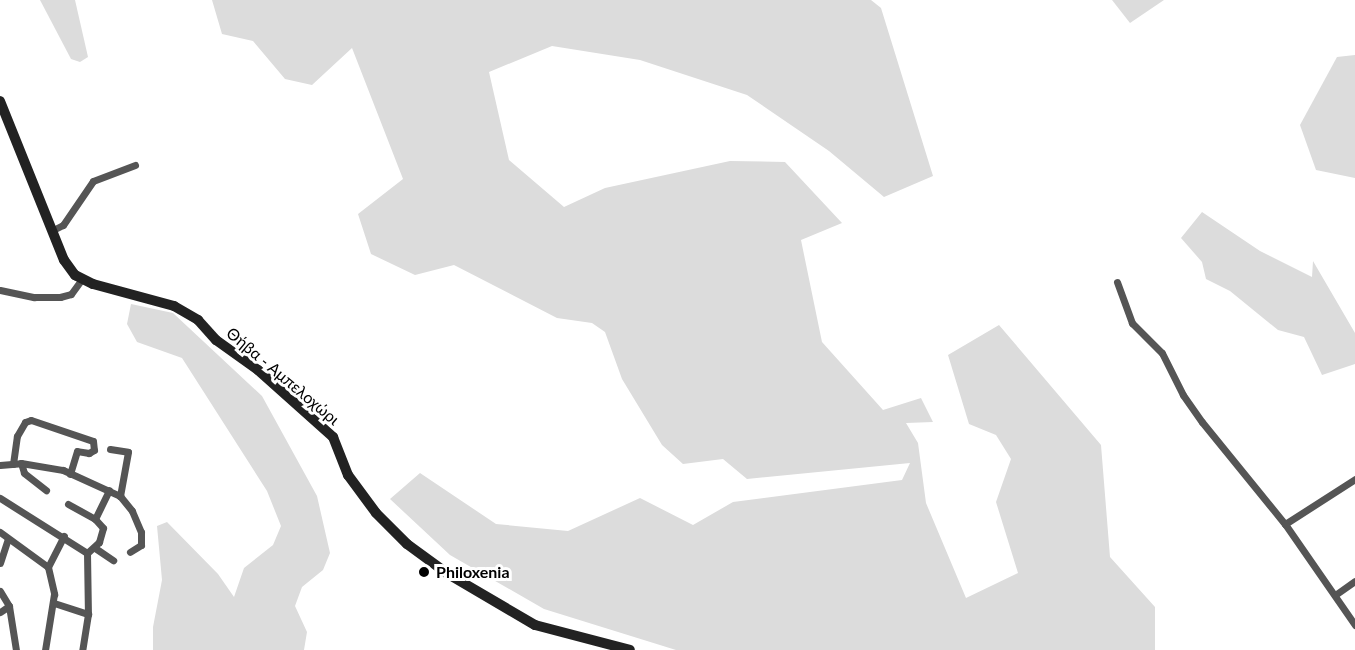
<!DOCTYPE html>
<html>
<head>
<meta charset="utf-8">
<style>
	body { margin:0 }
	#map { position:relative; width:1355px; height:650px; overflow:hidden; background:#fff; font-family:Lato,sans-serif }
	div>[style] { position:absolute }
	.green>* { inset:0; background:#dcdcdc }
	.street>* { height:7px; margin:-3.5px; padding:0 3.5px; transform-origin:3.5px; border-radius:3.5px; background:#555 }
	.secondary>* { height:10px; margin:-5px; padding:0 5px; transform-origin:5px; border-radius:5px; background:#222 }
	.dots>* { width:16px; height:16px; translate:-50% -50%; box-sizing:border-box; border:3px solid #fff; border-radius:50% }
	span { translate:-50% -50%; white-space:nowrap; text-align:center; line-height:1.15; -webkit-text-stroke:6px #fff; paint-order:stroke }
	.street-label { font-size:16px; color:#000 }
	.poi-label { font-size:16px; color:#000; font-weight:700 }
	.left { translate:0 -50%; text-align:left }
</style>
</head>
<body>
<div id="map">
	<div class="green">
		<div style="clip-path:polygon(40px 0,75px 0,88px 57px,80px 62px,71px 59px)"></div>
		<div style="clip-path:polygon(212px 0,871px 0,881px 8px,933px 176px,884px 197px,829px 151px,747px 95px,640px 60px,552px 46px,489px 72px,509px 160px,564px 207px,605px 188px,730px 161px,785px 162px,842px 223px,801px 240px,822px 342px,883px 410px,921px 398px,933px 422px,906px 423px,918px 443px,926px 503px,966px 598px,1018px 573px,996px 502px,1011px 459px,996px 435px,969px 424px,948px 355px,999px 325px,1101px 445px,1110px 557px,1155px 607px,1155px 650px,676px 650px,544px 609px,450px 555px,390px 499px,420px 473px,496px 524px,568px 531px,640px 498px,693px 525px,733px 502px,902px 480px,910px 463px,747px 479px,723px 459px,683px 464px,662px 445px,622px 379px,605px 332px,592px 323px,557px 318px,454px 265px,415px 275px,371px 254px,358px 214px,403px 179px,352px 48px,312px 85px,285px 79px,253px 41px,222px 34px)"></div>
		<div style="clip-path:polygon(1112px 0,1164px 0,1130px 23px)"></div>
		<div style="clip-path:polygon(1355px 55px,1355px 178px,1316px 170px,1300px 125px,1337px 57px)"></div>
		<div style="clip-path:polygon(1202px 212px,1260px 251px,1312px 277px,1313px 261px,1355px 333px,1355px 364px,1322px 375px,1304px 337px,1278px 330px,1230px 291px,1206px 279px,1202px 262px,1181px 238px)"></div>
		<div style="clip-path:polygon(131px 304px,173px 313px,262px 396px,317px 496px,330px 553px,323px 570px,302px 587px,295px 606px,307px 632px,304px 650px,153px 650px,153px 627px,162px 580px,157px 526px,167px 522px,218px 574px,234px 597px,244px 568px,273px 545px,281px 526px,267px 491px,182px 358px,137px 342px,127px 324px)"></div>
	</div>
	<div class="street">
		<div style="left:53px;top:230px;width:11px;rotate:-27deg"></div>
		<div style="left:63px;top:225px;width:53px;rotate:-55.7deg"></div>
		<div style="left:93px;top:181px;width:45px;rotate:-20.9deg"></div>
		<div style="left:1117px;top:282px;width:44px;rotate:69.9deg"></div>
		<div style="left:1132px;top:323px;width:42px;rotate:45deg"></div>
		<div style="left:1162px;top:353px;width:47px;rotate:63.4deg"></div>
		<div style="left:1183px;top:395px;width:33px;rotate:55deg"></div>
		<div style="left:1202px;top:422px;width:132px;rotate:50.9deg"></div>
		<div style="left:1285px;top:524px;width:83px;rotate:-32.7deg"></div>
		<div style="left:0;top:290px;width:35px;rotate:12deg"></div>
		<div style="left:34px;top:297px;width:26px"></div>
		<div style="left:60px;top:297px;width:11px;rotate:-15deg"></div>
		<div style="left:71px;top:294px;width:17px;rotate:-54deg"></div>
		<div style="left:110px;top:449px;width:18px;rotate:9deg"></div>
		<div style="left:128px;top:452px;width:45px;rotate:100.3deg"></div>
		<div style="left:21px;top:463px;width:10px;rotate:73deg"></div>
		<div style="left:24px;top:473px;width:28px;rotate:38deg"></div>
		<div style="left:13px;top:464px;width:28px;rotate:-82deg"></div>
		<div style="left:17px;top:436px;width:16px;rotate:-60deg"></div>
		<div style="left:25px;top:422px;width:6px;rotate:-18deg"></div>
		<div style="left:31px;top:420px;width:65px;rotate:18.7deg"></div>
		<div style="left:93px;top:441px;width:9px;rotate:84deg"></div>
		<div style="left:94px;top:450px;width:6px;rotate:149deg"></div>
		<div style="left:89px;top:453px;width:12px;rotate:-171deg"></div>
		<div style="left:77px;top:451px;width:24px;rotate:107deg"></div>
		<div style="left:0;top:465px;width:21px;rotate:-5deg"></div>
		<div style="left:21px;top:463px;width:43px;rotate:9.5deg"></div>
		<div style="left:63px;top:470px;width:63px;rotate:24.5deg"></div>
		<div style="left:120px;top:496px;width:19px;rotate:51deg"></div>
		<div style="left:132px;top:511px;width:23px;rotate:67deg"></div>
		<div style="left:141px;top:532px;width:13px;rotate:90deg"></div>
		<div style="left:141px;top:545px;width:13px;rotate:148deg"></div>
		<div style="left:0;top:498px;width:103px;rotate:32.3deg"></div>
		<div style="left:87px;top:553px;width:61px;rotate:89.1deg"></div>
		<div style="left:88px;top:614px;width:36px;rotate:99deg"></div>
		<div style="left:68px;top:504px;width:31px;rotate:29deg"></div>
		<div style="left:95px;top:519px;width:12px;rotate:48deg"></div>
		<div style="left:103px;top:528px;width:15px;rotate:106deg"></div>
		<div style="left:99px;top:542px;width:16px;rotate:137deg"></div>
		<div style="left:95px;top:519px;width:32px;rotate:-64deg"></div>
		<div style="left:1285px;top:524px;width:123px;rotate:55.3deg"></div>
		<div style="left:0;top:532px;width:59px;rotate:36.1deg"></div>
		<div style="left:48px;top:567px;width:28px;rotate:77deg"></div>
		<div style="left:54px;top:594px;width:57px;rotate:99.1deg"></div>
		<div style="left:95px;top:548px;width:22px;rotate:34deg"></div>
		<div style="left:0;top:563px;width:25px;rotate:-72deg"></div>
		<div style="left:48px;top:567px;width:35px;rotate:-63deg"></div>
		<div style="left:0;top:591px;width:17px;rotate:59deg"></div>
		<div style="left:9px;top:606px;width:11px;rotate:146deg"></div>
		<div style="left:1335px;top:595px;width:24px;rotate:-35deg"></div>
		<div style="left:54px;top:603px;width:36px;rotate:18deg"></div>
		<div style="left:9px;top:606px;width:45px;rotate:81deg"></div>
	</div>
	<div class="secondary">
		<div style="left:0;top:101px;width:171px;rotate:68.1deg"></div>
		<div style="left:64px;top:260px;width:19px;rotate:54deg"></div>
		<div style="left:75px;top:275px;width:20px;rotate:27deg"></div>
		<div style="left:93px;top:284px;width:84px;rotate:15.2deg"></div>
		<div style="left:174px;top:306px;width:28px;rotate:30deg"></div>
		<div style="left:198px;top:320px;width:27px;rotate:48deg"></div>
		<div style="left:216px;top:340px;width:52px;rotate:35.5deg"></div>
		<div style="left:258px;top:370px;width:101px;rotate:41.8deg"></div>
		<div style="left:333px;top:437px;width:41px;rotate:68.5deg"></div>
		<div style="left:348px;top:475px;width:47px;rotate:53.6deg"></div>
		<div style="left:376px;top:513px;width:44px;rotate:45deg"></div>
		<div style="left:407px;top:544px;width:51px;rotate:36.2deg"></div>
		<div style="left:448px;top:574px;width:101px;rotate:30.4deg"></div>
		<div style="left:535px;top:625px;width:98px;rotate:14.7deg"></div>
	</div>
	<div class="dots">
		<div style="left:424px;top:572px;background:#000"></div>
	</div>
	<div class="street-label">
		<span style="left:283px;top:376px;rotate:40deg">Θήβα - Αμπελοχώρι</span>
	</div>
	<div class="poi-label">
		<span class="left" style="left:436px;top:572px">Philoxenia</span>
	</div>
</div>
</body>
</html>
